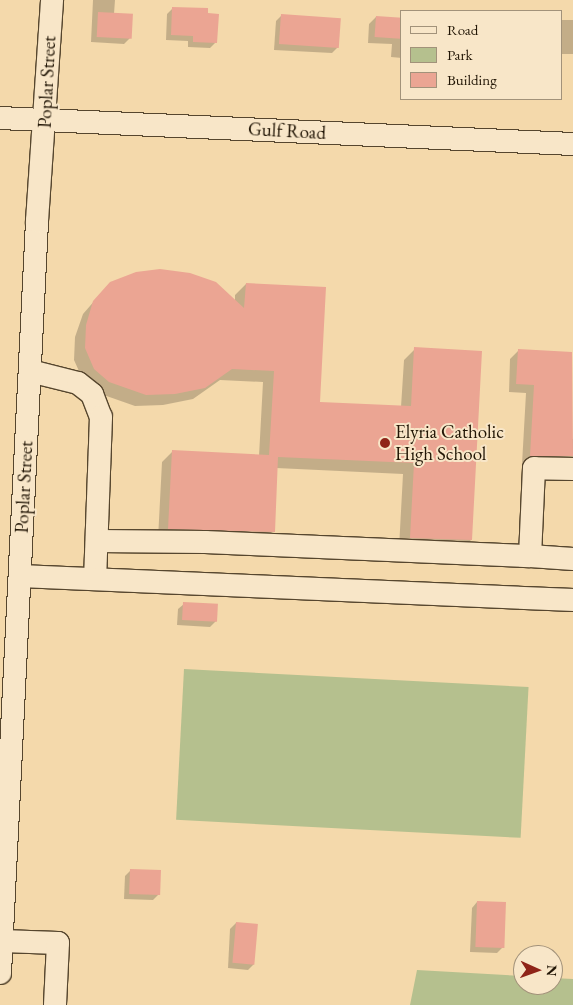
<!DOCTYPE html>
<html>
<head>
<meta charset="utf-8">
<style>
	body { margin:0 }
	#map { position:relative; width:573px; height:1005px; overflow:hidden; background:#f4d9ab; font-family:"EB Garamond",serif }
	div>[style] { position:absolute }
	.green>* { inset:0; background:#b5c08e; transform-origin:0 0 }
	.shadow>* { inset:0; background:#0003; transform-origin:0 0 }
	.building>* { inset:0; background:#eba593; transform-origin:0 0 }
	.roads { filter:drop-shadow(1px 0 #56462e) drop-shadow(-1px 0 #56462e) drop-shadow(0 1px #56462e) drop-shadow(0 -1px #56462e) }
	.minor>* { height:22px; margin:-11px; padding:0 11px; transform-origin:11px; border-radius:11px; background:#f8e6c8 }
	.dots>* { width:14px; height:14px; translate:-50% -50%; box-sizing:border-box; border:2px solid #f8e6c8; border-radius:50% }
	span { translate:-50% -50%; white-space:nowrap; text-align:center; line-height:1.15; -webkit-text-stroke:4px #f8e6c8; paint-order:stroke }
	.street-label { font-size:19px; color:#211505 }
	.poi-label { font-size:19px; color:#211505 }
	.left { translate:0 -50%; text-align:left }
	.legend { position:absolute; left:400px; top:10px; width:162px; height:90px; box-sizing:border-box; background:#f8e6c8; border:1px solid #a2927a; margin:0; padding:6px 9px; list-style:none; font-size:15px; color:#211505 }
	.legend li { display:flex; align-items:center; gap:10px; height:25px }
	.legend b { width:25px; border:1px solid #a2927a }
	.north { position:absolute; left:513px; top:945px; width:50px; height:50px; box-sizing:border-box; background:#f8e6c8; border:1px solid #a2927a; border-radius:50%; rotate:92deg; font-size:14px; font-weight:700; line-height:20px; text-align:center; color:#211505 }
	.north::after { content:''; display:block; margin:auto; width:18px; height:22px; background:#8f2418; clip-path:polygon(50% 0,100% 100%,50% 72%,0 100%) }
</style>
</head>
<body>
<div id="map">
	<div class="green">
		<div style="left:184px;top:669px;width:345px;height:151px;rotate:3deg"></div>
		<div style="clip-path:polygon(417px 970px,523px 976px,523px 985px,553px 985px,553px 978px,573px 979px,573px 1005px,410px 1005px)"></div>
	</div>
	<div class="shadow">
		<div style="clip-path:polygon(93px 0,115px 0,114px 14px,130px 38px,124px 44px,91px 42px)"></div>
		<div style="clip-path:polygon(173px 8px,207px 14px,216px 42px,210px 48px,188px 47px,188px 41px,166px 40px,167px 14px)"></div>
		<div style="clip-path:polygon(281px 16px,338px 47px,332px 53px,274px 50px,276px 21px)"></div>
		<div style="clip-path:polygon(376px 17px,402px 19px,402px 58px,391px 57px,392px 44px,368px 43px,369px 24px)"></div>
		<div style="left:562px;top:20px;width:11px;height:34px"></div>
		<div style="clip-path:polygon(110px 283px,235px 301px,235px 295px,246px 284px,319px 403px,401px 407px,404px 360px,415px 349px,471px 540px,460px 551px,399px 548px,403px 474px,276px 468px,273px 531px,262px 542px,158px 539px,162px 462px,173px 451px,259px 456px,263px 382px,220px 380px,193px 399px,163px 405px,135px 406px,98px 393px,83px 380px,74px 360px,75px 337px,83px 314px)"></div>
		<div style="clip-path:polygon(519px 350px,564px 438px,573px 439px,573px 468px,565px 464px,522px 464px,526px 393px,509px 392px,510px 359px)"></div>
		<div style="clip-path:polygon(184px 604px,216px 621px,210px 627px,177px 625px,178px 609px)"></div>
		<div style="clip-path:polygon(131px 870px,159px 894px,153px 900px,124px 899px,125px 876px)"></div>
		<div style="clip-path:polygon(477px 902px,503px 947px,497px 953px,470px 952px,472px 908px)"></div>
		<div style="clip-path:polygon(236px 923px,254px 964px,248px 970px,228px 968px,230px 929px)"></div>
	</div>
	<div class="building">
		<div style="clip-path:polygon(172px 7px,208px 8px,208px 13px,219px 14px,217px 43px,193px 42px,193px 36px,171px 35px)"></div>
		<div style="left:98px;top:12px;width:35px;height:25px;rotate:3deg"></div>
		<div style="left:281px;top:14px;width:60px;height:30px;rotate:4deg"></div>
		<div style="left:376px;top:16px;width:26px;height:21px;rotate:4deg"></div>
		<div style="clip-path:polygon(160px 269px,190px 273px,216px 282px,244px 308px,246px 283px,326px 287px,320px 402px,411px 406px,414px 347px,482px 351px,472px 540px,410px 538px,414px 463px,278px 457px,275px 532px,168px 529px,172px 450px,269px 455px,274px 371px,232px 369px,205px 388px,175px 394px,146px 395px,109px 382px,94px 369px,85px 348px,86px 325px,93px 301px,110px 282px,136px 272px)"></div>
		<div style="clip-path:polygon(518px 349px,572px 352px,573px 456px,530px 456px,534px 385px,516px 384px)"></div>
		<div style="left:183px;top:602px;width:35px;height:18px;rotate:3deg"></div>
		<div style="left:130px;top:869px;width:31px;height:25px;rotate:2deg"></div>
		<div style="left:477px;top:901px;width:29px;height:46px;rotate:2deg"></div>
		<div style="left:236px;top:922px;width:22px;height:41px;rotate:5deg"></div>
	</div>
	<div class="roads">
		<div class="minor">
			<div style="left:0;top:118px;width:574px;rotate:2.6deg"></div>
			<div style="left:30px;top:371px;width:49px;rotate:14deg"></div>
			<div style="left:78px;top:383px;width:18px;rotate:38deg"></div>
			<div style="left:92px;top:394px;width:25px;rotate:69deg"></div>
			<div style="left:101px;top:417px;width:162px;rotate:92.1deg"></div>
			<div style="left:573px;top:469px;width:39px;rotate:-179deg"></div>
			<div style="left:534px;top:468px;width:88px;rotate:92.6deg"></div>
			<div style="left:530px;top:556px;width:43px;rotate:4deg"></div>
			<div style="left:97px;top:541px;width:108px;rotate:0.5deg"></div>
			<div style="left:205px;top:542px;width:325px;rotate:2.5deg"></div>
			<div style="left:20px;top:576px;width:554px;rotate:2.49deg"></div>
			<div style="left:2px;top:941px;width:56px;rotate:2deg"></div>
			<div style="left:58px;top:943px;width:62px;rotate:92.8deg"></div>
			<div style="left:0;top:973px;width:753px;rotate:-87.18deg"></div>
			<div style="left:37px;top:221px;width:222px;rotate:-86.1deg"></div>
		</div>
	</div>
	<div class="dots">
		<div style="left:385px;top:443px;background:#8f2418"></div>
	</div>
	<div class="street-label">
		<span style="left:47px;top:82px;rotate:-87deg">Poplar Street</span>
		<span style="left:287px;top:131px;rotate:3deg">Gulf Road</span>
		<span style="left:24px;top:487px;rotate:-87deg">Poplar Street</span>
	</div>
	<div class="poi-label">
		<span class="left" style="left:395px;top:443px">Elyria Catholic<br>High School</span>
	</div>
	<ul class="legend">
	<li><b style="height:6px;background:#f8e6c8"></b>Road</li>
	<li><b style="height:14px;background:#b5c08e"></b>Park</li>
	<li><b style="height:14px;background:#eba593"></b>Building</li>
	</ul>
	<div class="north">N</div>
</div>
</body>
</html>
